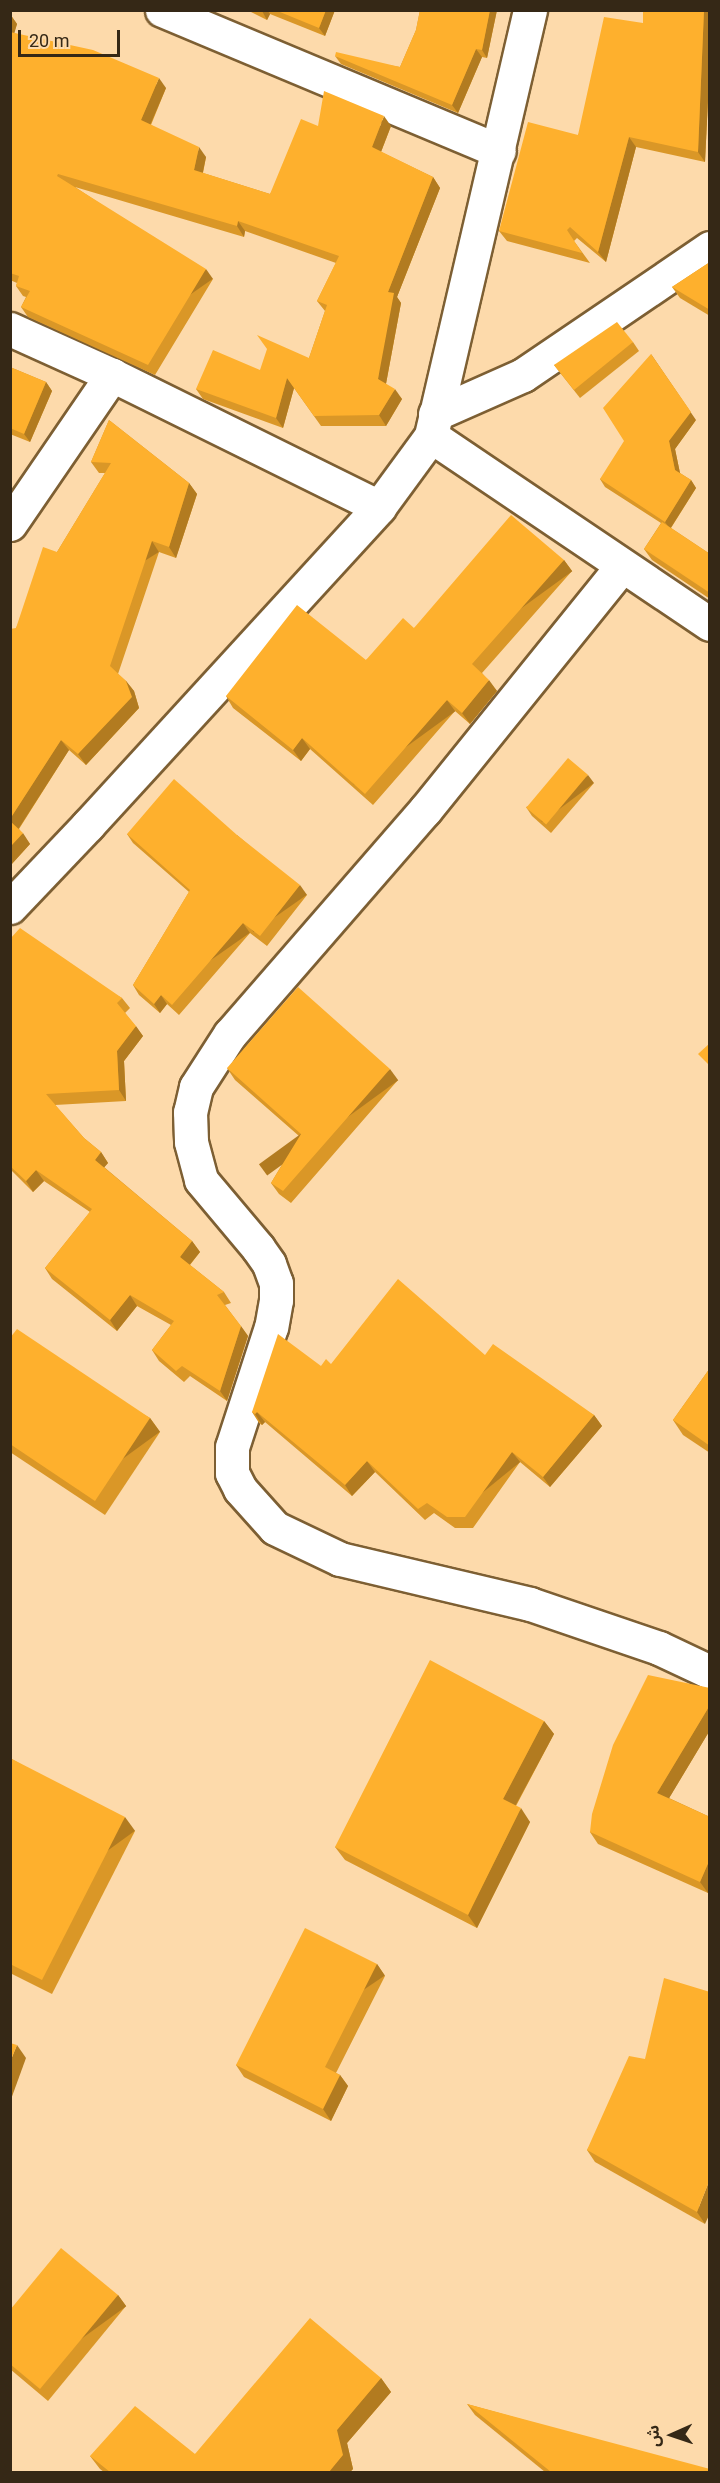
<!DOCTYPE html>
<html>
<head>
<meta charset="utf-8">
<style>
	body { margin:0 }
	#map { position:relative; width:720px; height:2483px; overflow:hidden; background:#fddaab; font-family:Roboto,"Noto Sans Arabic",sans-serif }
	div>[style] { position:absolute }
	.roads { filter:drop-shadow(2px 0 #7d5f33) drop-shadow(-2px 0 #7d5f33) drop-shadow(0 2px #7d5f33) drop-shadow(0 -2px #7d5f33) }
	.minor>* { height:33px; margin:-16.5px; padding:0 16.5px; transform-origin:16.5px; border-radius:16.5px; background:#fff }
	.wall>* { inset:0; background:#da9727 }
	.shaded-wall>* { inset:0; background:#b27b20; transform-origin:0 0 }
	.building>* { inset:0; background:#feb02d; transform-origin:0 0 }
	span { translate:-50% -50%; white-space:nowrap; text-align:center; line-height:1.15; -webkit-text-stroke:6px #fddaab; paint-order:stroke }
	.frame { position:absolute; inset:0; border:12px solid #352816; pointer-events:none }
	.north { position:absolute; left:642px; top:2405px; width:60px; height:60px; -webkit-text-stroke:4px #fddaab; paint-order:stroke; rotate:267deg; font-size:16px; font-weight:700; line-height:24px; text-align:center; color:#352816 }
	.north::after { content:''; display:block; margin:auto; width:21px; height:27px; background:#352816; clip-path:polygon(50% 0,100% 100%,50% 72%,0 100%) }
	.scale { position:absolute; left:18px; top:30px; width:102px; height:27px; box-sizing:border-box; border:3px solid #352816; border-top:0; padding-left:8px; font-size:18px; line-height:21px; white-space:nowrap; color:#352816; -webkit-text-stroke:4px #fddaab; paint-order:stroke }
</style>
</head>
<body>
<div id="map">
	<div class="roads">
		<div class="minor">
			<div style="left:162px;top:10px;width:365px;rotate:22.7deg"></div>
			<div style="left:530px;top:10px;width:437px;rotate:103.1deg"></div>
			<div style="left:431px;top:436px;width:336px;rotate:34deg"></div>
			<div style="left:10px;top:329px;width:112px;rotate:24.3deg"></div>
			<div style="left:112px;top:375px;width:298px;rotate:26.3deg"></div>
			<div style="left:435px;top:414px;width:96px;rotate:-23.9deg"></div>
			<div style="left:523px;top:375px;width:226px;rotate:-34.2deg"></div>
			<div style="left:10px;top:524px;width:181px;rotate:-55.6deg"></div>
			<div style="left:622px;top:566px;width:314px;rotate:128.9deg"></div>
			<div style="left:425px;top:810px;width:297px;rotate:131deg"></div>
			<div style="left:230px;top:1034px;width:63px;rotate:122.7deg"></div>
			<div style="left:196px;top:1087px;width:26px;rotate:103deg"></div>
			<div style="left:190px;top:1112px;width:30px;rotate:88deg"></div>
			<div style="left:191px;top:1142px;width:39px;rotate:75deg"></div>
			<div style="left:201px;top:1180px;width:89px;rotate:50deg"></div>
			<div style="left:258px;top:1248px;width:19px;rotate:55deg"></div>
			<div style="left:269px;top:1264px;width:20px;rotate:70deg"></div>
			<div style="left:276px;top:1283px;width:17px;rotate:90deg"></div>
			<div style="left:276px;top:1300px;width:27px;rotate:100deg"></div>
			<div style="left:271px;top:1327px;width:126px;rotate:108deg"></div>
			<div style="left:232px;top:1447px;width:26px;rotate:90deg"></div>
			<div style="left:232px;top:1473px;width:18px;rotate:63deg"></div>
			<div style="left:240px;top:1489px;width:52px;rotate:48.1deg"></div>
			<div style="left:275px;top:1528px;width:72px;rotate:25.5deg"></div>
			<div style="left:340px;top:1559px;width:195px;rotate:13.3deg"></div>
			<div style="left:530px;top:1604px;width:136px;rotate:18.8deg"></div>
			<div style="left:659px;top:1648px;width:56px;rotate:25.2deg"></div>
			<div style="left:10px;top:907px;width:113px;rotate:-46.4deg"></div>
			<div style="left:88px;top:825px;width:431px;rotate:-47.5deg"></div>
			<div style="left:379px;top:507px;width:88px;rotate:-53.8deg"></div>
		</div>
	</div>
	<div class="wall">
		<div style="clip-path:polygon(247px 10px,335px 10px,325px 36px,270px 14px,267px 20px)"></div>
		<div style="clip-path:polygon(420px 10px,497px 10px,487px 58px,482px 57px,458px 113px,341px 64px,335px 56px,400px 67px,416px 30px)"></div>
		<div style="clip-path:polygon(710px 10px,710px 59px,705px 162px,636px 147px,606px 262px,577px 238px,574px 241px,590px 263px,507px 241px,499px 231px,578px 135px,643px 23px)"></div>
		<div style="clip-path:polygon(10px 14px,17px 24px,14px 33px,166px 88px,151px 125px,206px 157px,203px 173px,270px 194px,318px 126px,391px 126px,381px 152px,433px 177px,440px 188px,397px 297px,401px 303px,386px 384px,402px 399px,386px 426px,321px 426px,294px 388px,283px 428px,203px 399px,196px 389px,260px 370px,309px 358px,325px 311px,317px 301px,336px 263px,245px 231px,244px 237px,75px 187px,213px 279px,155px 375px,28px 317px,21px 307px,26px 297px,23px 296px,16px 286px,17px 283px,10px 280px)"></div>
		<div style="clip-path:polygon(710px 262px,710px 316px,680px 298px,672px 287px)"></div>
		<div style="clip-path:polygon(633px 342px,639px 351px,580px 398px,554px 365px)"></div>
		<div style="clip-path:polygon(10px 367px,46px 382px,52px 391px,30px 442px,10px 434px)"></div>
		<div style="clip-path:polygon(109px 420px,189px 483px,197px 494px,176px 558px,159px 552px,118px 674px,126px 681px,134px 691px,139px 708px,86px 765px,69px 750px,19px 829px,30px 844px,10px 866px,16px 628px,57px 552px,105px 473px,99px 473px,91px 462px)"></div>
		<div style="clip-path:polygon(696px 420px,675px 449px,680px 473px,691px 480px,696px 488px,671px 528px,710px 554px,710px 599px,652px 560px,644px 549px,661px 523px,605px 487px,600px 479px)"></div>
		<div style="clip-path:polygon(564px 560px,572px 571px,482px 673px,497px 691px,470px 724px,455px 711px,373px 805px,310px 749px,301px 761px,233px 708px,226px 696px,366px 660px,414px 628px)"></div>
		<div style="clip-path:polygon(594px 783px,551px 833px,532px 816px,526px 807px)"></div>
		<div style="clip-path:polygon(127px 834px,237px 835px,307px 895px,267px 946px,250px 933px,179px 1015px,167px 1004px,160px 1013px,139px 995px,133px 985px,189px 892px,133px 843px)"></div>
		<div style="clip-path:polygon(10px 939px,122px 998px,130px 1008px,125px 1013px,143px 1036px,124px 1061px,126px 1101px,55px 1105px,84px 1138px,101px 1152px,108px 1163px,104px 1167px,192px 1241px,200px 1252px,190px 1265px,224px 1292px,231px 1303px,225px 1305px,248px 1336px,227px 1401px,190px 1376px,184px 1382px,159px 1361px,152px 1350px,171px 1325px,137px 1306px,117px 1331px,52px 1279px,45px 1268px,90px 1212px,44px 1181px,33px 1192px,10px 1169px)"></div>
		<div style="clip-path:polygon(227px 1068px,398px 1080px,291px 1203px,279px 1194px,271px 1183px,299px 1136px,235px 1080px)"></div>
		<div style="clip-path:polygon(10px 1338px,150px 1418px,160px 1432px,105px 1515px,10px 1452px)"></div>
		<div style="clip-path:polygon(485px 1355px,594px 1415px,602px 1426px,550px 1487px,520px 1462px,473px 1528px,455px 1528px,434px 1513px,425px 1520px,375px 1472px,352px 1496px,265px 1422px,262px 1425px,259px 1423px,252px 1412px,321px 1366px,331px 1364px)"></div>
		<div style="clip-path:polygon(710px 1368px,710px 1453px,683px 1435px,673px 1420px)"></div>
		<div style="clip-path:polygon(710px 1688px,710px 1730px,669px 1798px,710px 1817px,710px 1890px,708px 1893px,598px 1844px,590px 1832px)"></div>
		<div style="clip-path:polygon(544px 1721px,554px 1734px,516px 1806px,530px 1822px,477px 1928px,345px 1860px,335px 1847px)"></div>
		<div style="clip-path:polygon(10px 1758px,135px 1831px,52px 1994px,10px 1973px)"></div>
		<div style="clip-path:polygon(377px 1964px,385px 1976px,336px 2073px,340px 2075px,348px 2086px,331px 2121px,244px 2077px,236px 2065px)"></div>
		<div style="clip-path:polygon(645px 2059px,705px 2224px,595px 2162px,587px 2150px)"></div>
		<div style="clip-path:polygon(118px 2295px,126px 2306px,48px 2401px,10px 2369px,10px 2310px)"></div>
		<div style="clip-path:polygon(381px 2378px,391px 2392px,347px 2443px,353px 2469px,350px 2472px,104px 2472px,100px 2469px,90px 2456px,195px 2454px)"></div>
		<div style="clip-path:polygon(467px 2404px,710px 2472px,545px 2472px,475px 2415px)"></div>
	</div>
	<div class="shaded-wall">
		<div style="clip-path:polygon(262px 10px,267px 10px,270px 14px,267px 20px,262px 11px)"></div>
		<div style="clip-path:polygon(326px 10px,335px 10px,325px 36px,319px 28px)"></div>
		<div style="clip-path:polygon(490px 10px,497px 10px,487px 58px,482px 50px)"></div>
		<div style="clip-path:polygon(704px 10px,710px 10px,710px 59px,705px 162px,698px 152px)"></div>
		<div style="clip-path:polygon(10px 14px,17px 24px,12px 41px,10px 38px)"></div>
		<div style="clip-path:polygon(476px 49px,482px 57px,458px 113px,452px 105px)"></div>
		<div style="clip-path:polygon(159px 78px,166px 88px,148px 130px,141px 120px)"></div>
		<div style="clip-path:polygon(384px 116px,391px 126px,379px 157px,372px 147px)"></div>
		<div style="clip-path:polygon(629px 137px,636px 147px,606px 262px,598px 252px)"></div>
		<div style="clip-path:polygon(199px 147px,206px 157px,201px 181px,194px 170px)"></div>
		<div style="clip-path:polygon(433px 177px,440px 188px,397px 297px,401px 303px,385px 389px,378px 379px,388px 292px)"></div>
		<div style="clip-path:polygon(238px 221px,245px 231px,244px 237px,237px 226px)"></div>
		<div style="left:206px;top:269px;width:12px;height:112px;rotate:55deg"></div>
		<div style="clip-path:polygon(651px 354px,696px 420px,675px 449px,681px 478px,675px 470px)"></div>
		<div style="clip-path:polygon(287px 378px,294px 388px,283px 428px,276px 418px)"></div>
		<div style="clip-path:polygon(46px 382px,52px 391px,30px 442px,24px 434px)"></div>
		<div style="clip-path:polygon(395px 389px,402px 399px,386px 426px,379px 415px)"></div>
		<div style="clip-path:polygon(691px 480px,696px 488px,670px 529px,665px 522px)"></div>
		<div style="clip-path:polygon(189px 483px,197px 494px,176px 558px,169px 547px)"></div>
		<div style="left:152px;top:541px;width:13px;height:132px;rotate:58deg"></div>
		<div style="left:564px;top:560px;width:14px;height:139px;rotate:54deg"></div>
		<div style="clip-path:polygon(489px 680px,497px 691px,470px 724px,462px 713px)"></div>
		<div style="clip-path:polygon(126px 681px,134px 691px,139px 708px,86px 765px,78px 754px)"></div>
		<div style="left:447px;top:700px;width:14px;height:125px;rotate:54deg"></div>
		<div style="clip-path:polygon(302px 738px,310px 749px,301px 761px,293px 750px)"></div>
		<div style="clip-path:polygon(61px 740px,69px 750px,17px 831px,10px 821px,10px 819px)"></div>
		<div style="left:588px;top:775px;width:10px;height:65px;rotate:53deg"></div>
		<div style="clip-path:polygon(23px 833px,30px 844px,10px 866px,10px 847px)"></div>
		<div style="left:300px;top:885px;width:12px;height:65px;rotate:55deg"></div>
		<div style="left:243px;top:923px;width:12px;height:108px;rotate:55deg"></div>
		<div style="clip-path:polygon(161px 995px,167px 1004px,160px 1013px,154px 1004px)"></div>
		<div style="clip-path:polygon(136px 1026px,143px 1036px,124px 1061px,126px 1101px,119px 1090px,117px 1051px)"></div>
		<div style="left:390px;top:1069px;width:14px;height:162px;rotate:54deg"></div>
		<div style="clip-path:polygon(101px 1152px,108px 1163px,102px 1170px,95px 1160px)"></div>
		<div style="clip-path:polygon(36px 1170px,44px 1181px,33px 1192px,26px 1181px)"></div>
		<div style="clip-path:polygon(192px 1241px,200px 1252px,187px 1268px,180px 1257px)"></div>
		<div style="clip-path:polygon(130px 1295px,137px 1306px,117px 1331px,110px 1320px)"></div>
		<div style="clip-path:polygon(241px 1326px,248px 1336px,227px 1401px,220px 1391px)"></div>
		<div style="clip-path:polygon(257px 1412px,265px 1422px,262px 1425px,255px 1414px)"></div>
		<div style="clip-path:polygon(594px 1415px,602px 1426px,550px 1487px,543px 1477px)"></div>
		<div style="left:150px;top:1418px;width:17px;height:100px;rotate:54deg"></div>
		<div style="left:512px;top:1452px;width:13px;height:80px;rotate:51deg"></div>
		<div style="clip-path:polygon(367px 1461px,375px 1472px,352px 1496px,345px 1485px)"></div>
		<div style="clip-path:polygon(710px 1705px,710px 1730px,665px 1805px,657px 1793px)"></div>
		<div style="clip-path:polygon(544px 1721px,554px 1734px,512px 1812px,503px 1799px)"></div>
		<div style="clip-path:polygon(521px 1808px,530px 1822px,477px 1928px,468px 1915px)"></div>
		<div style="left:125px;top:1817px;width:17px;height:183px;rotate:54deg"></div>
		<div style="clip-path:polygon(710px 1859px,710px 1890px,708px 1893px,700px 1882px)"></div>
		<div style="left:377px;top:1964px;width:14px;height:115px;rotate:56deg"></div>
		<div style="clip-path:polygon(17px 2045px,26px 2058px,10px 2102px,10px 2062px)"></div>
		<div style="clip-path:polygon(340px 2075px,348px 2086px,331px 2121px,323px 2109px)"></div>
		<div style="clip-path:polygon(710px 2179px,710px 2213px,705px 2224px,697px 2212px)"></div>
		<div style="left:118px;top:2295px;width:14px;height:122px;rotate:54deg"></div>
		<div style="clip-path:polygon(381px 2378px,391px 2392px,347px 2443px,353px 2469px,350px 2472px,329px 2472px,337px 2430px)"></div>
	</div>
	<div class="building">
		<div style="clip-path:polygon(275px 10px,326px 10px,319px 28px)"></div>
		<div style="clip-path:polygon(420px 10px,490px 10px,482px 50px,476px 49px,452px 105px,335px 56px,336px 52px,400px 67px,416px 30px)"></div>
		<div style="clip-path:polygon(643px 10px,704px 10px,698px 152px,629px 137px,598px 252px,570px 227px,567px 230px,582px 253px,499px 231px,528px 122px,578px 135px,604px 17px,643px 23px)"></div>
		<div style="clip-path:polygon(10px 32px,93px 50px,159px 78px,141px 120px,199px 147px,194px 170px,270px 194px,301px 119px,318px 126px,324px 91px,384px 116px,372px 147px,433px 177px,388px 292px,394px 293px,378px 379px,395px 389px,379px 415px,314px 416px,287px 378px,276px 418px,196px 389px,213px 350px,260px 370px,267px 349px,257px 335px,309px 358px,327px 305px,317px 301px,339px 256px,238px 221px,237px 226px,58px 174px,57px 176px,206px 269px,148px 365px,21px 307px,30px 291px,16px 286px,19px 276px,10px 273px)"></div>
		<div style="clip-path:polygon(710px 262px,710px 310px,672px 287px)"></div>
		<div style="clip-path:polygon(617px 322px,633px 342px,574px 390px,554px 365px)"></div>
		<div style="clip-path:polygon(651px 354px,691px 412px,669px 441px,675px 470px,691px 480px,665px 522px,600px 479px,624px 441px,603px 408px)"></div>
		<div style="clip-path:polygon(10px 367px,46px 382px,24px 434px,10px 428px)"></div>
		<div style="clip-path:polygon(109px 420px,189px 483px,169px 547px,152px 541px,110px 666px,126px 681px,132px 697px,78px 754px,61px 740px,10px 819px,10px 629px,16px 628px,43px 547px,57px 552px,111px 463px,91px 462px)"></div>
		<div style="clip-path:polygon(511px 515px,564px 560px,472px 664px,489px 680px,462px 713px,447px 700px,365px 794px,302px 738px,293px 750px,226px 696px,297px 605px,366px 660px,403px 618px,414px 628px)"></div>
		<div style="clip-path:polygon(662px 522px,710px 554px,710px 593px,644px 549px)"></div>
		<div style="left:568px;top:758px;width:26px;height:65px;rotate:40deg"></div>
		<div style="clip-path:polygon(174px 779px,237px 835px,300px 885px,260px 936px,243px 923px,172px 1005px,161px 995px,154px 1004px,133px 985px,190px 890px,127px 834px)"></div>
		<div style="clip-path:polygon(10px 821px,23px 833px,10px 847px)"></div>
		<div style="clip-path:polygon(20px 928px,122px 998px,117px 1003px,136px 1026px,117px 1051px,119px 1090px,46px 1094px,84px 1138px,101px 1152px,95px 1160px,192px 1241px,180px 1257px,224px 1292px,217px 1295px,241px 1326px,220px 1391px,182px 1366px,176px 1371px,152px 1350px,174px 1321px,130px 1295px,110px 1320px,45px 1268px,92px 1209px,36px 1170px,26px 1181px,10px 1166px,10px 939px)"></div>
		<div style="clip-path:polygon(298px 987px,390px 1069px,283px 1191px,271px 1183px,301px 1134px,227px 1068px)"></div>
		<div style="clip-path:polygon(710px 1043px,710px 1066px,698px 1054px)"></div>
		<div style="clip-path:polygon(398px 1279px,485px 1355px,493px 1344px,594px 1415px,543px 1477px,512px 1452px,465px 1517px,447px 1517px,427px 1503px,418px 1509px,367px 1461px,345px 1485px,257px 1412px,255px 1414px,252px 1412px,278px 1334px,321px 1366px,326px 1359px,331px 1364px)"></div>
		<div style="clip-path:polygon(17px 1329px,150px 1418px,95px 1501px,10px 1444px,10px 1338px)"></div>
		<div style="clip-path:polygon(710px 1368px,710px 1446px,673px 1420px)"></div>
		<div style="clip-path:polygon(430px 1660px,544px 1721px,503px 1799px,521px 1808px,468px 1915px,335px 1847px)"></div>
		<div style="clip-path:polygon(648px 1675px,710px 1688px,710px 1705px,657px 1793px,710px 1817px,710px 1859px,700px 1882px,590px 1832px,592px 1814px,613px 1745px)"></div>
		<div style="clip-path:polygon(10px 1758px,125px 1817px,42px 1980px,10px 1964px)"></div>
		<div style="clip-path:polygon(305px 1928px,377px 1964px,325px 2067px,340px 2075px,323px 2109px,236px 2065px)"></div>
		<div style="clip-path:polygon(664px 1978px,710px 1992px,710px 2179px,697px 2212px,587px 2150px,629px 2056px,645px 2059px)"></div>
		<div style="clip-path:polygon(10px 2043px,17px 2045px,10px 2062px)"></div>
		<div style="clip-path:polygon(61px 2248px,118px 2295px,40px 2389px,10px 2364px,10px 2310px)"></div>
		<div style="clip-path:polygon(310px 2318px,381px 2378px,337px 2430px,343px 2455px,329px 2472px,110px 2472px,90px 2456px,135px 2406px,195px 2454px)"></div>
		<div style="clip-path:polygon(467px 2404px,710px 2469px,710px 2472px,551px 2472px)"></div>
	</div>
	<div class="frame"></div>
	<div class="north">ش</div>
	<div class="scale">20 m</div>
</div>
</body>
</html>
